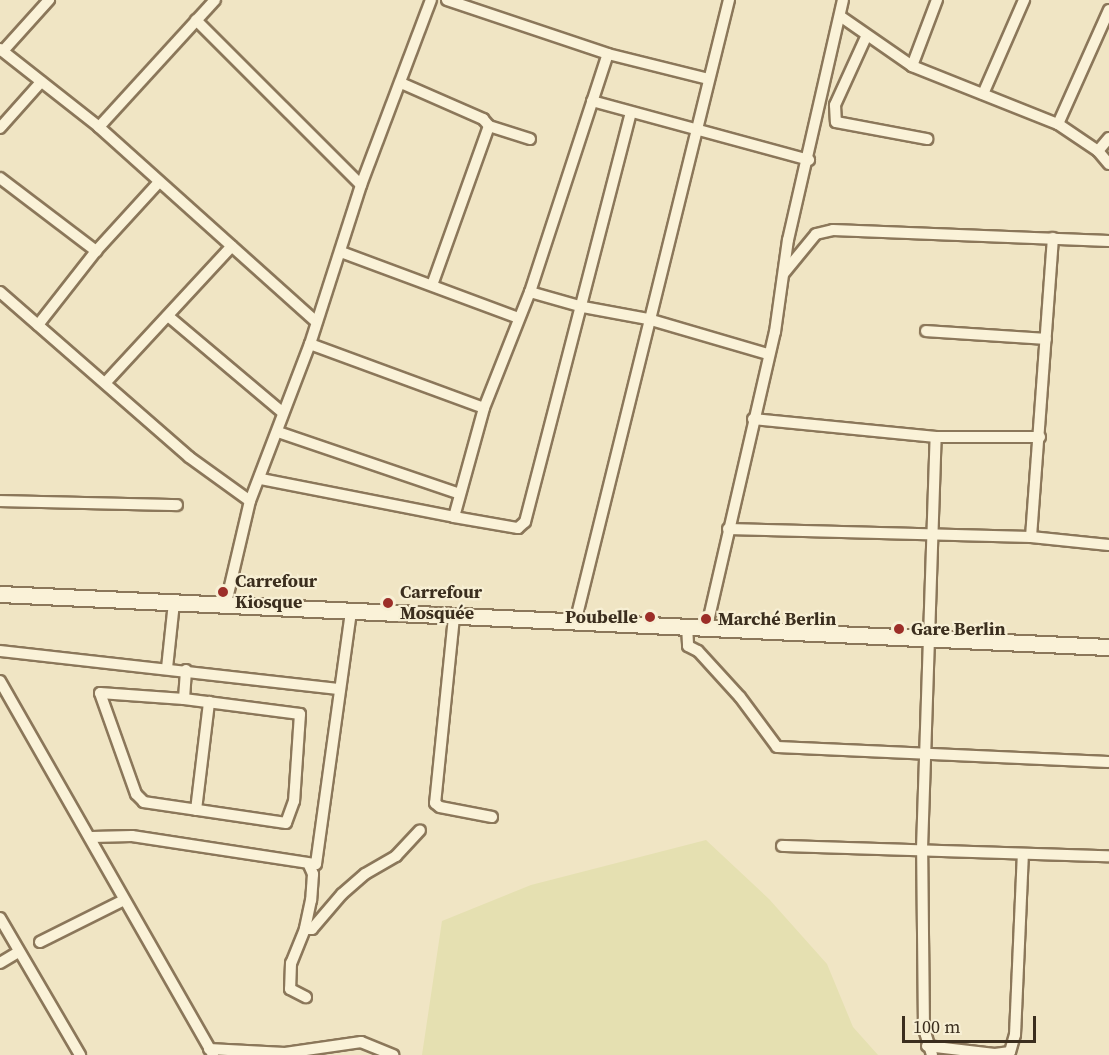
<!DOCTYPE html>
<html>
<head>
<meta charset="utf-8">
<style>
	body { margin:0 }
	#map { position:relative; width:1109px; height:1055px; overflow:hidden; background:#f0e5c4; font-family:"Source Serif 4",serif }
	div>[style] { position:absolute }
	.farmland>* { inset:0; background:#e5e0b1 }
	.roads { filter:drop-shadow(2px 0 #8b775a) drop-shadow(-2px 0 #8b775a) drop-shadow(0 2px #8b775a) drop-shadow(0 -2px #8b775a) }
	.street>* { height:10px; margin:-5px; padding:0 5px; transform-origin:5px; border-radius:5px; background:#faf2d8 }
	.secondary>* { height:15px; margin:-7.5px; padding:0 7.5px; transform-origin:7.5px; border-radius:7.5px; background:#faf2d8 }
	.dots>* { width:16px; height:16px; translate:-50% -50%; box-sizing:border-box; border:3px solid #f7efd4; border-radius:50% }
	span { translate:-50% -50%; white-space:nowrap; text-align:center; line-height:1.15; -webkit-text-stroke:4.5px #f7efd4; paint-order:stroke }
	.poi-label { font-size:18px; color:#3b2e1e; font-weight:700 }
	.left { translate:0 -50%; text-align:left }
	.right { translate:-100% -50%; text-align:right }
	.scale { position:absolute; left:902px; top:1016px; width:134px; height:27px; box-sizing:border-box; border:3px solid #3b2e1e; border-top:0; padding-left:8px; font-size:18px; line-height:21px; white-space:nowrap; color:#3b2e1e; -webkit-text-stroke:4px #f7efd4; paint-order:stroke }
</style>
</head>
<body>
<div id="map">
	<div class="farmland">
		<div style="clip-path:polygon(706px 840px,769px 899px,827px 964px,853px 1027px,878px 1055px,422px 1055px,442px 921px,531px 885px)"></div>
	</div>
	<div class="roads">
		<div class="street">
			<div style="left:447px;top:0;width:170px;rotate:18.5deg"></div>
			<div style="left:608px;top:54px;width:103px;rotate:14deg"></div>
			<div style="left:840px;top:16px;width:88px;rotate:34.8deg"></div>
			<div style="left:912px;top:66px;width:157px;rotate:21.7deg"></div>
			<div style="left:1058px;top:124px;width:48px;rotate:34deg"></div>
			<div style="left:1098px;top:151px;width:17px;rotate:50deg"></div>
			<div style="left:196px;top:20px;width:233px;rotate:45deg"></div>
			<div style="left:866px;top:37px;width:75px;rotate:114.5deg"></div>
			<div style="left:835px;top:105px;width:17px;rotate:87deg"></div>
			<div style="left:836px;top:122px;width:93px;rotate:10.6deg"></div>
			<div style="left:0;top:49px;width:126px;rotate:38.2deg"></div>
			<div style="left:99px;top:127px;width:290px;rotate:41.9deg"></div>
			<div style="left:3px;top:51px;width:69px;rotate:-48deg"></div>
			<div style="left:912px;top:66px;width:71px;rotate:-69.3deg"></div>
			<div style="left:401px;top:83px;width:90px;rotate:23.7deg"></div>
			<div style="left:483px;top:119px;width:9px;rotate:49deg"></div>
			<div style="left:489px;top:126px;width:169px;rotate:109.7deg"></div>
			<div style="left:983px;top:94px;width:103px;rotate:-66.4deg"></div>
			<div style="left:592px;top:101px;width:225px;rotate:15.2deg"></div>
			<div style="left:1058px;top:124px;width:125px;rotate:-65.9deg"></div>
			<div style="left:489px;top:126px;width:43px;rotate:17.6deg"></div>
			<div style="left:99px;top:127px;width:172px;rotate:-47.6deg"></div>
			<div style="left:0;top:128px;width:62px;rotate:-48.3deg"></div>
			<div style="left:1098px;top:151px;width:17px;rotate:-50deg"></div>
			<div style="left:0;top:178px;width:121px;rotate:37.2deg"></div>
			<div style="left:341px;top:252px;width:189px;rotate:20.4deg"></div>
			<div style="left:784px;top:273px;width:50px;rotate:-50.6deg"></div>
			<div style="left:816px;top:234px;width:17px;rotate:-13deg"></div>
			<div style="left:833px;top:230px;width:276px;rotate:2.3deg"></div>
			<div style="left:0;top:292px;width:251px;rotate:41.1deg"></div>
			<div style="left:189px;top:457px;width:75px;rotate:35.8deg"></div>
			<div style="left:530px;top:292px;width:55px;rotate:15.8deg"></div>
			<div style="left:583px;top:307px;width:66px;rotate:10.5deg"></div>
			<div style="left:648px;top:319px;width:125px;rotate:16.3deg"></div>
			<div style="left:168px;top:316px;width:149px;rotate:40.1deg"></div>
			<div style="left:38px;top:325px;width:94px;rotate:-51.9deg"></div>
			<div style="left:96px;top:251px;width:92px;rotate:-47.6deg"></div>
			<div style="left:926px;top:331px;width:120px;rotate:3.8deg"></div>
			<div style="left:310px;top:344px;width:185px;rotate:20.2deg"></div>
			<div style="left:106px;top:382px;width:185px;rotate:-47.2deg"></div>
			<div style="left:753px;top:419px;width:184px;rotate:5.6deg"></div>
			<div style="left:936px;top:437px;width:104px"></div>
			<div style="left:278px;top:432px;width:192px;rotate:18.8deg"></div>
			<div style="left:261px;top:479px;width:197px;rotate:11.1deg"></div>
			<div style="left:454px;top:517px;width:113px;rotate:-74.6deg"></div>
			<div style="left:484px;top:408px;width:125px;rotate:-68.4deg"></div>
			<div style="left:530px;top:292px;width:250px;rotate:-71.9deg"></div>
			<div style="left:0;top:501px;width:177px;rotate:1.3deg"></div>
			<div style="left:454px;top:517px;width:65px;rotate:9.8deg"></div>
			<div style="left:518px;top:528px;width:9px;rotate:-41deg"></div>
			<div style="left:525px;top:522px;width:423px;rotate:-75.5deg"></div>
			<div style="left:728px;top:529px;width:303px;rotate:1.5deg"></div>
			<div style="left:1031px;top:537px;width:78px;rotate:5.9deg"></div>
			<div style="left:1031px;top:537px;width:300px;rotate:-85.8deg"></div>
			<div style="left:226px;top:603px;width:105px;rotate:-76.8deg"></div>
			<div style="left:250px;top:501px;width:168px;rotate:-69.1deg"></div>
			<div style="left:310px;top:344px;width:167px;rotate:-72.2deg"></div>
			<div style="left:361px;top:185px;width:198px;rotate:-69.3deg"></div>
			<div style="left:454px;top:617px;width:187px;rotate:95.8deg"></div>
			<div style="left:435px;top:803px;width:6px;rotate:39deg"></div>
			<div style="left:440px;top:807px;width:53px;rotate:10.9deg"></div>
			<div style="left:575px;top:623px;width:642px;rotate:-76.12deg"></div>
			<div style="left:687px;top:625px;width:21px;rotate:87deg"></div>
			<div style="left:688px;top:646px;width:11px;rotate:27deg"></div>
			<div style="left:698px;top:651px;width:62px;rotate:47.6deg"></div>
			<div style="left:740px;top:697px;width:62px;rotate:53.5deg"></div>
			<div style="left:777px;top:747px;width:332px;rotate:2.6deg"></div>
			<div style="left:707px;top:626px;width:302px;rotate:-77deg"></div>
			<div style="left:775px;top:332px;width:93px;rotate:-82deg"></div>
			<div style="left:788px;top:240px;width:246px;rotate:-77.1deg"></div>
			<div style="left:0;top:651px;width:342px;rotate:6.4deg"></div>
			<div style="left:167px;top:668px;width:66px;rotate:-83.9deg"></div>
			<div style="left:0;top:681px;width:430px;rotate:60.3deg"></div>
			<div style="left:184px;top:699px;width:117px;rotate:7.4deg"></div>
			<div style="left:300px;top:714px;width:87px;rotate:93.9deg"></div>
			<div style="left:294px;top:801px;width:23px;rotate:110deg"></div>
			<div style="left:286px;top:823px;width:144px;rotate:-171.6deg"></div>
			<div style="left:144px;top:802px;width:11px;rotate:-135deg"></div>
			<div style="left:136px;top:794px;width:107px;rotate:-109.6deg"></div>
			<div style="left:100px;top:693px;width:84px;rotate:4.1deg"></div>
			<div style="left:184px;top:699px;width:29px;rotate:-86deg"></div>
			<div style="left:196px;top:810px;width:109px;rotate:-83.1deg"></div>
			<div style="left:92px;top:837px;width:40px;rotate:-1.4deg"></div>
			<div style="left:132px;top:836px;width:186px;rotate:8.7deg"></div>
			<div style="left:316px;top:864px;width:255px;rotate:-82.1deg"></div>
			<div style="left:782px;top:846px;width:327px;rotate:1.8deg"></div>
			<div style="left:309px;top:865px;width:10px;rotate:66deg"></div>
			<div style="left:313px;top:874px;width:26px;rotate:94deg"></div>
			<div style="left:311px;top:900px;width:30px;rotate:102deg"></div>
			<div style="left:305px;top:929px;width:7px"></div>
			<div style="left:312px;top:929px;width:46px;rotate:-49.4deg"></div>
			<div style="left:342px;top:894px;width:30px;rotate:-41deg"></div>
			<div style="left:365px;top:874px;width:36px;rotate:-30deg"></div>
			<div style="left:396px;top:856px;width:35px;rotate:-47deg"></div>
			<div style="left:0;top:918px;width:159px;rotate:59.7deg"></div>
			<div style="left:305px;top:929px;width:37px;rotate:112deg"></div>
			<div style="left:291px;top:963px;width:26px;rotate:92deg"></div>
			<div style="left:290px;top:989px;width:18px;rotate:27deg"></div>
			<div style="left:40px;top:942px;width:94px;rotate:-26.6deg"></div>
			<div style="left:0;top:963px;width:21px;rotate:-31deg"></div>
			<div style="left:927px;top:1046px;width:68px;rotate:6.7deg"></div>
			<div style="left:995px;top:1054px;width:15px;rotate:-8deg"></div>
			<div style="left:1010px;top:1052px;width:18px;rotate:-74deg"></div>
			<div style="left:1015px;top:1035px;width:180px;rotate:-87.5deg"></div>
			<div style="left:209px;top:1049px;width:76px;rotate:3deg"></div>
			<div style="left:285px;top:1053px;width:77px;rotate:-8.2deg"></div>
			<div style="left:361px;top:1042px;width:35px;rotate:22deg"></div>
			<div style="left:932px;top:1055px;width:28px;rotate:-107deg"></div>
			<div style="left:924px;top:1028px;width:179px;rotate:-90.6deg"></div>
			<div style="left:922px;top:849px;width:412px;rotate:-88.1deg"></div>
		</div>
		<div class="secondary">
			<div style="left:0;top:594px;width:1110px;rotate:2.74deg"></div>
		</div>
	</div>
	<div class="dots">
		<div style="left:223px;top:592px;background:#9c2e28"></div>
		<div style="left:388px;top:603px;background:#9c2e28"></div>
		<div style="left:650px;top:617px;background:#9c2e28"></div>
		<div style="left:706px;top:619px;background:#9c2e28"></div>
		<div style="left:899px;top:629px;background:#9c2e28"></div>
	</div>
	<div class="poi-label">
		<span class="left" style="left:235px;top:592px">Carrefour<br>Kiosque</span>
		<span class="left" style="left:400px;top:603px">Carrefour<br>Mosquée</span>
		<span class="right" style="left:638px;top:617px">Poubelle</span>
		<span class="left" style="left:718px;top:619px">Marché Berlin</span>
		<span class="left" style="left:911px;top:629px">Gare Berlin</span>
	</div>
	<div class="scale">100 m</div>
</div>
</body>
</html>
